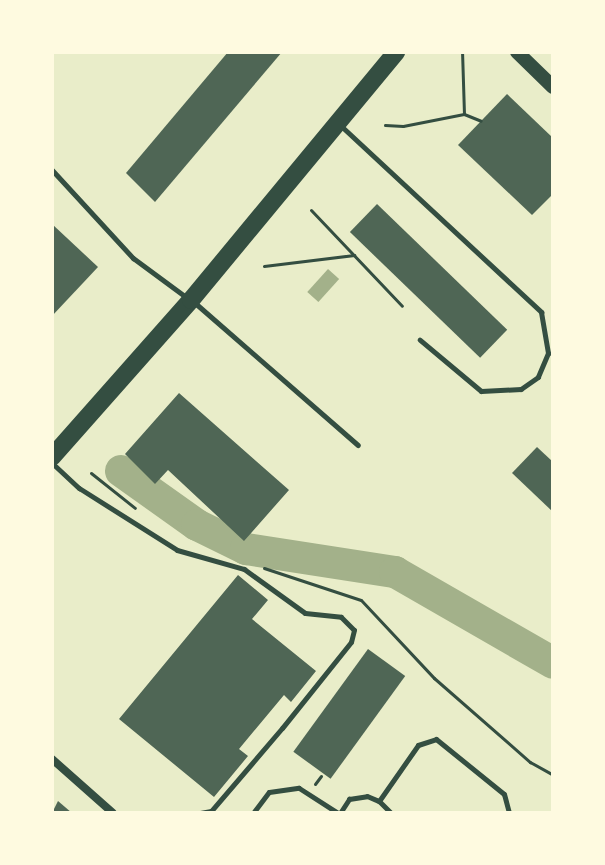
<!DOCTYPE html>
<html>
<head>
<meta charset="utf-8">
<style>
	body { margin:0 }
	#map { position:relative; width:605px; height:865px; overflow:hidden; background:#e9edc9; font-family:"PT Serif",serif }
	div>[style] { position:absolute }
	.water>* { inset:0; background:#a3b18a; transform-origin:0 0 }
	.river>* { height:32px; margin:-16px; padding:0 16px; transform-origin:16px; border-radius:16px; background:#a3b18a }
	.building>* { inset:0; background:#4f6655; transform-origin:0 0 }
	.path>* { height:3px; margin:-1.5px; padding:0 1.5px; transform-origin:1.5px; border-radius:1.5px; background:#344e41 }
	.service>* { height:5px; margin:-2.5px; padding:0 2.5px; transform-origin:2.5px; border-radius:2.5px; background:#344e41 }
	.minor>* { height:8px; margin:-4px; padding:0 4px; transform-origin:4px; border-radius:4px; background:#344e41 }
	.tertiary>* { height:14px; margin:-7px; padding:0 7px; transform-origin:7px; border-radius:7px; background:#344e41 }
	.primary>* { height:18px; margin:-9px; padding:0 9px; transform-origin:9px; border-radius:9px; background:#344e41 }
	span { translate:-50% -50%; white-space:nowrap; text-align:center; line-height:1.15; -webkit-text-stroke:6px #fefae0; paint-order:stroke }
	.frame { position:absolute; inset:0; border:54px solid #fefae0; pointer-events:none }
</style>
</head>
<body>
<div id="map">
	<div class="water">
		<div style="left:328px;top:269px;width:15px;height:31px;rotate:42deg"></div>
	</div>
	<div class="river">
		<div style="left:121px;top:471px;width:93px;rotate:35.4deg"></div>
		<div style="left:197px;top:525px;width:55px;rotate:26.1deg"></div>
		<div style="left:246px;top:549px;width:151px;rotate:8.8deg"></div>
		<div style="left:395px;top:572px;width:182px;rotate:29.9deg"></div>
	</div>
	<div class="building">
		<div style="clip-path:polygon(228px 52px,282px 52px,155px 202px,126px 173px)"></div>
		<div style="clip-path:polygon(507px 94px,553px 138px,553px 194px,532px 215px,458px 145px)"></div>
		<div style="left:377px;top:204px;width:181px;height:39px;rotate:44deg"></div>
		<div style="clip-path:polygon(52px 224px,98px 267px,52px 316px)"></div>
		<div style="clip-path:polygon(179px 393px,289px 490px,244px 541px,168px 470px,155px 484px,125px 454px)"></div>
		<div style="clip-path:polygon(537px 447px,553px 462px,553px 512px,512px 473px)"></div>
		<div style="clip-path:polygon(238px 575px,268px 600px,252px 619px,316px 671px,291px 702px,284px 695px,239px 749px,248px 756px,214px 797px,119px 719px)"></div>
		<div style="left:368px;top:649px;width:46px;height:127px;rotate:36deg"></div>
		<div style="clip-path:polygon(58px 801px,72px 813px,52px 813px)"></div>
	</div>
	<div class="path">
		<div style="left:464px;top:114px;width:18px;rotate:22deg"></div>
		<div style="left:385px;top:125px;width:18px;rotate:3deg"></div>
		<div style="left:403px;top:126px;width:62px;rotate:-11.1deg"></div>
		<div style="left:464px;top:114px;width:62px;rotate:-91.8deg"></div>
		<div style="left:311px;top:210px;width:132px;rotate:46.5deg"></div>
		<div style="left:264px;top:266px;width:91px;rotate:-7deg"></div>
		<div style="left:91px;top:473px;width:56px;rotate:38.5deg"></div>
		<div style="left:264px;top:568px;width:102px;rotate:18.3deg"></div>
		<div style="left:361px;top:600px;width:107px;rotate:46.9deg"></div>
		<div style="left:434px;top:678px;width:128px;rotate:41.2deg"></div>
		<div style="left:530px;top:762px;width:26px;rotate:29deg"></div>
		<div style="left:315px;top:784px;width:10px;rotate:-53deg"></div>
	</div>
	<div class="service">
		<div style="left:340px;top:125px;width:275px;rotate:42.9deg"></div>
		<div style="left:541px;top:312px;width:42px;rotate:80.3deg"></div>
		<div style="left:548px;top:353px;width:26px;rotate:113deg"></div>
		<div style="left:538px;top:377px;width:21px;rotate:145deg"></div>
		<div style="left:521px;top:389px;width:40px;rotate:177.1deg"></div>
		<div style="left:481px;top:391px;width:80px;rotate:-140.1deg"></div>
		<div style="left:52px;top:170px;width:120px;rotate:47.4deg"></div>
		<div style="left:133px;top:258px;width:67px;rotate:36.5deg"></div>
		<div style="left:195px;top:303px;width:216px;rotate:41.1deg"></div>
		<div style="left:52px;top:463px;width:37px;rotate:43deg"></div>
		<div style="left:79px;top:488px;width:116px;rotate:32.3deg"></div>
		<div style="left:177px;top:550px;width:70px;rotate:15.8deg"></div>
		<div style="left:244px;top:569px;width:75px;rotate:35.8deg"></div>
		<div style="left:305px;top:613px;width:36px;rotate:6deg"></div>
		<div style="left:341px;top:617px;width:18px;rotate:45deg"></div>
		<div style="left:354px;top:630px;width:12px;rotate:104deg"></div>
		<div style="left:351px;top:642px;width:110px;rotate:128.7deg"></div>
		<div style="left:282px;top:728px;width:109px;rotate:130.5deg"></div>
		<div style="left:211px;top:811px;width:11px;rotate:170deg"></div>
		<div style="left:253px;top:813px;width:26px;rotate:-53deg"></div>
		<div style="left:269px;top:792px;width:30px;rotate:-8deg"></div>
		<div style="left:299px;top:788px;width:46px;rotate:32.7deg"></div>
		<div style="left:340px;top:813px;width:17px;rotate:-57deg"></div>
		<div style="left:349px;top:799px;width:18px;rotate:-9deg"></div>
		<div style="left:367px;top:796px;width:13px;rotate:23deg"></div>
		<div style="left:391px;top:813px;width:17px;rotate:-135deg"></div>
		<div style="left:379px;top:801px;width:68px;rotate:-55.1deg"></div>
		<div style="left:418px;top:745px;width:19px;rotate:-18deg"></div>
		<div style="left:436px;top:739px;width:87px;rotate:39deg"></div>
		<div style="left:504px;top:794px;width:20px;rotate:75deg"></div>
	</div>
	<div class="minor">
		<div style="left:52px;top:759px;width:81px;rotate:41.5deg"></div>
	</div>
	<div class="tertiary">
		<div style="left:517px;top:52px;width:50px;rotate:44.2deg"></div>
	</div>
	<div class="primary">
		<div style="left:52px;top:457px;width:210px;rotate:-48.5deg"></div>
		<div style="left:191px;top:300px;width:322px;rotate:-50.4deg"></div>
	</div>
	<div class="frame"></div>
</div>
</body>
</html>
